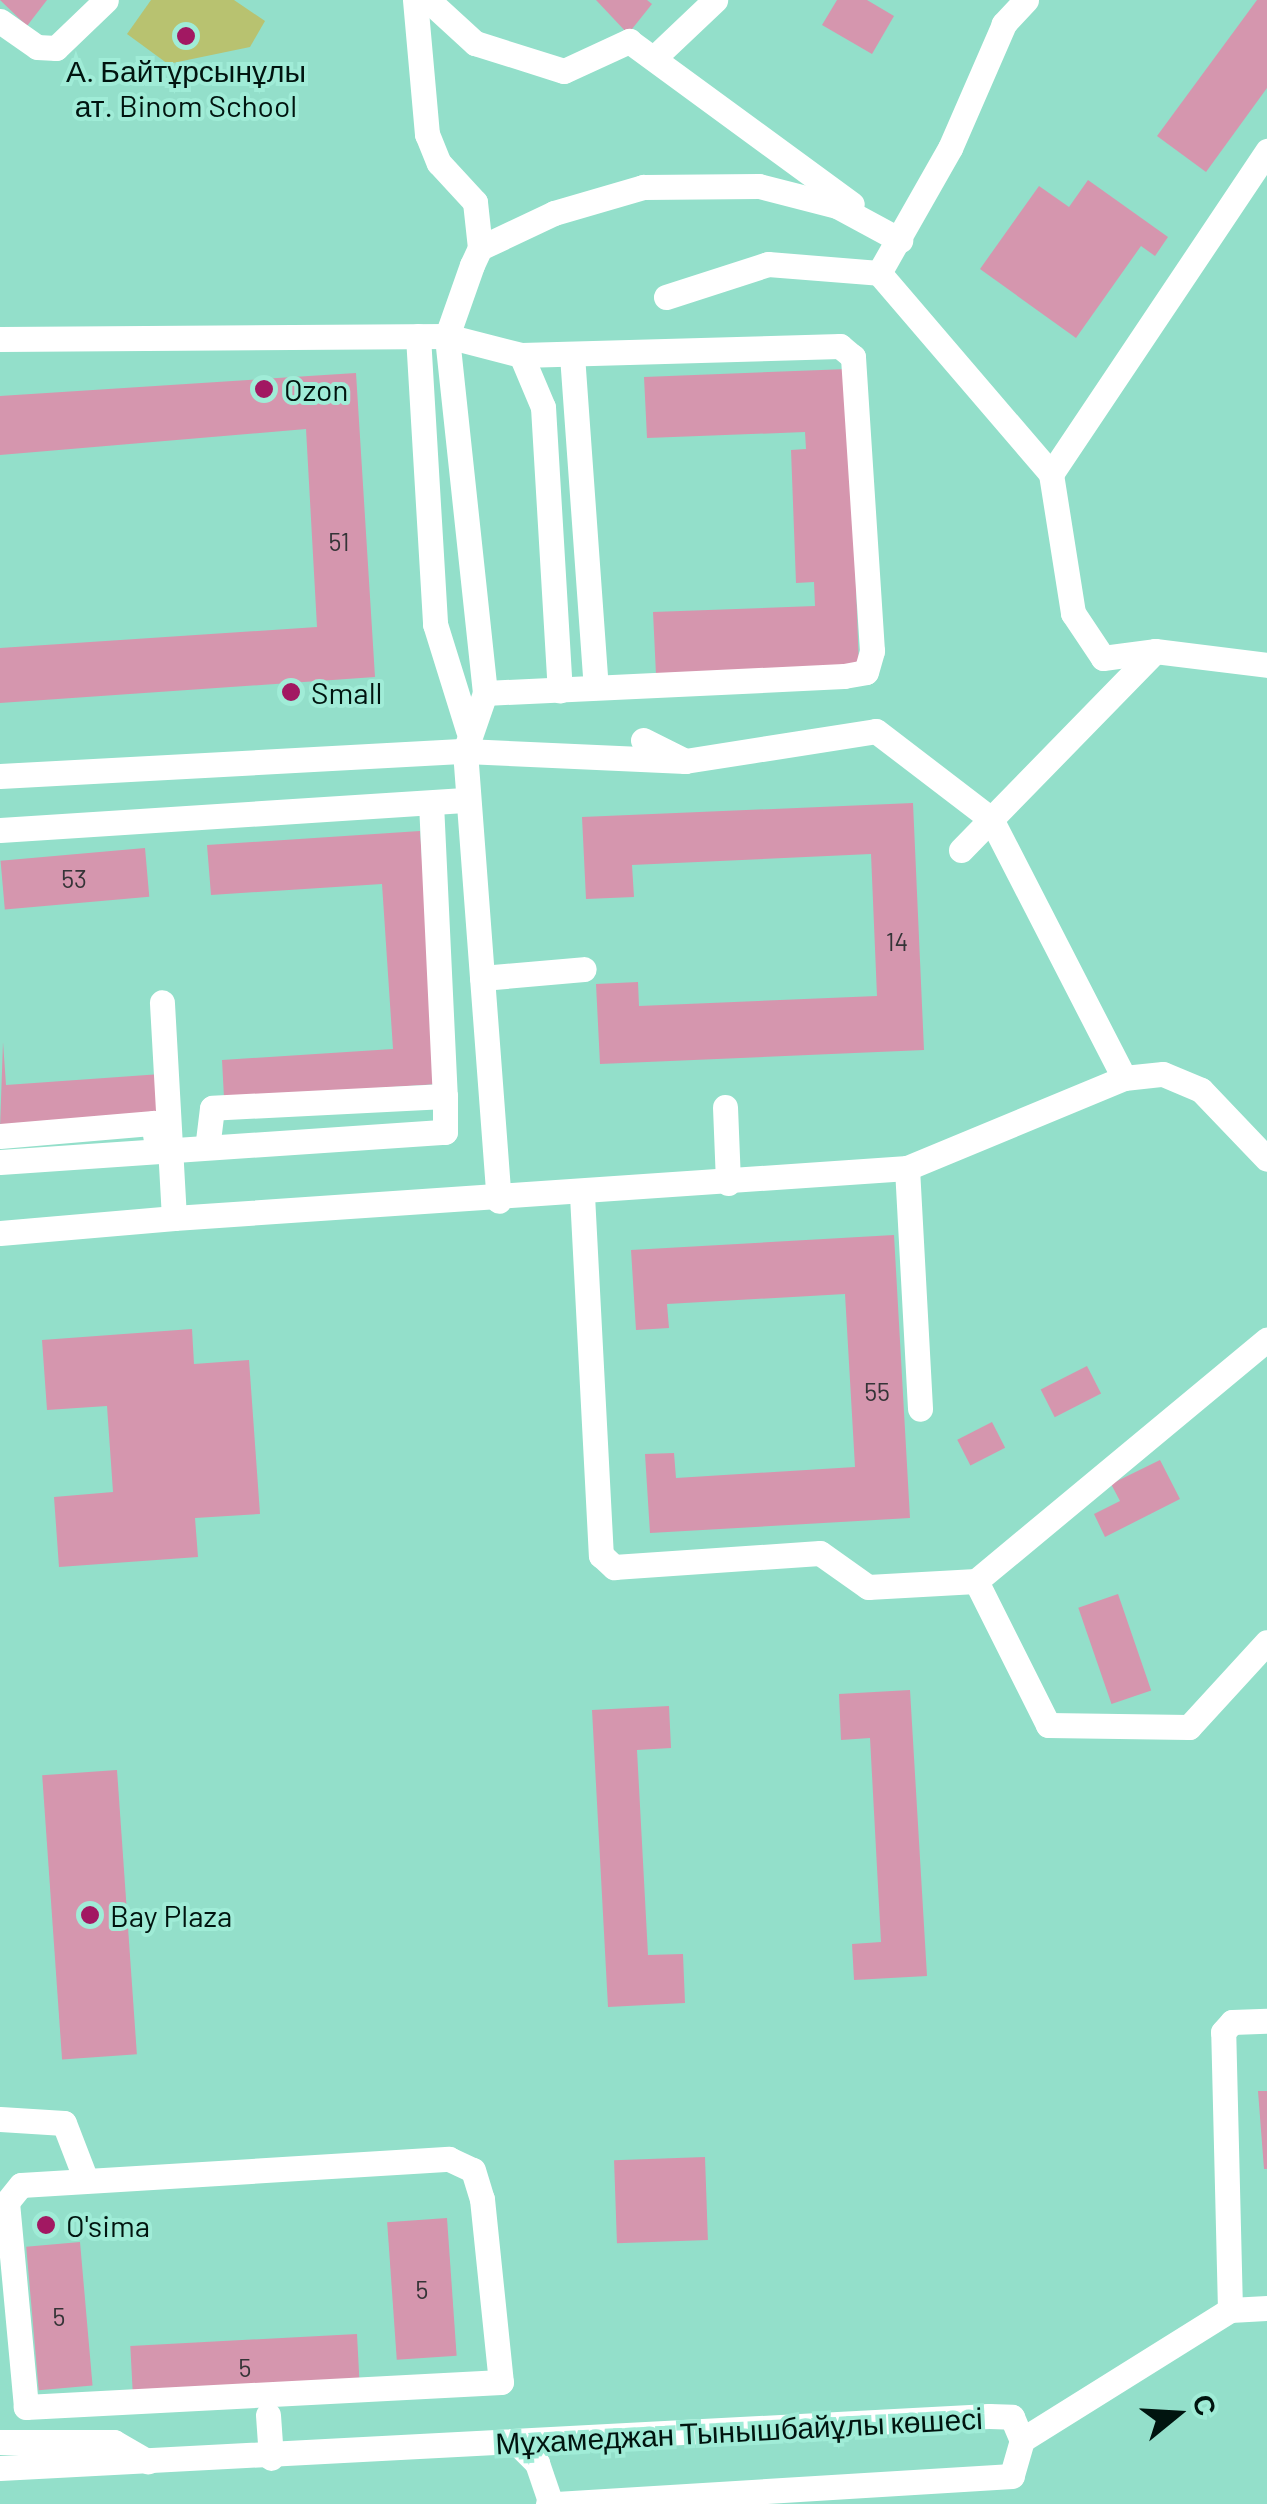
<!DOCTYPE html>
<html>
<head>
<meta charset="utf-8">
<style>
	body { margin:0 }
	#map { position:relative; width:1267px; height:2504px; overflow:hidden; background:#93dfca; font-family:Barlow,sans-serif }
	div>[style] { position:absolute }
	.green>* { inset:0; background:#b8c270 }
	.building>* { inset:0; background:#d596ae; transform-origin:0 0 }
	.minor>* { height:25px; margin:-12.5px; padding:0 12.5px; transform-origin:12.5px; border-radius:12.5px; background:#fff }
	.dots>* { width:28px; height:28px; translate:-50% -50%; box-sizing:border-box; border:5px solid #a0ecd7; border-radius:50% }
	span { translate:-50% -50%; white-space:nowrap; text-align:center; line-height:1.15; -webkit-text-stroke:8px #a0ecd7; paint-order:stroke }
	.number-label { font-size:25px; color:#353437 }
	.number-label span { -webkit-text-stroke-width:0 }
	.poi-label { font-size:30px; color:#00140f }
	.left { translate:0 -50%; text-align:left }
	.street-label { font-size:30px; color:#00140f }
	.north { position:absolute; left:1127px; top:2364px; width:100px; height:100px; -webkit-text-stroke:8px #a0ecd7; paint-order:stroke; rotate:72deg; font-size:28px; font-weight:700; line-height:40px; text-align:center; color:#00140f }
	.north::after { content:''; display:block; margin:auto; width:35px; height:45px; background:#00140f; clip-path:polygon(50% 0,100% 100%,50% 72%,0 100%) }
</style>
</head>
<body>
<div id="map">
	<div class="green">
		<div style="clip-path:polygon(151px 0,234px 0,265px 21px,250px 47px,168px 64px,127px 34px)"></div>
	</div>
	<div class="building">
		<div style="clip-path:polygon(0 0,47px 0,27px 26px)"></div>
		<div style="clip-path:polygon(596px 0,647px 0,652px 4px,628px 34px)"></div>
		<div style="clip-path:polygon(837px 0,867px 0,894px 16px,872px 54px,822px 25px)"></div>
		<div style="clip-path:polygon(1257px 0,1267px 0,1267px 88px,1206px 172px,1157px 136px)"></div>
		<div style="clip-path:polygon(1088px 180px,1168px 237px,1155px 256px,1141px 246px,1076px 338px,980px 269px,1039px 186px,1069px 207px)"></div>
		<div style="clip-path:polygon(848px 369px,859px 668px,656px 675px,653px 612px,815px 606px,814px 582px,796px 583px,791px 450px,806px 449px,805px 432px,647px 438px,644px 377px)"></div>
		<div style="clip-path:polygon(356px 373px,375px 677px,0 703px,0 648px,317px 627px,306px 429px,0 455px,0 396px)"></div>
		<div style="clip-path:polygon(913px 803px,924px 1050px,600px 1064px,596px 984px,638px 982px,639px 1006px,877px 996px,871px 854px,632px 865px,634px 897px,586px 899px,582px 817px)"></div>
		<div style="clip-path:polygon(420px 831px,438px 1084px,224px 1098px,222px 1060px,393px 1049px,382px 884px,211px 895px,207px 845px)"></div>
		<div style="left:145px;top:848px;width:49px;height:145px;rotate:85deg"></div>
		<div style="clip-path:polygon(3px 1042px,6px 1085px,161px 1074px,164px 1116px,0 1128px)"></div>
		<div style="clip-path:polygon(894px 1235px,910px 1518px,650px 1533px,645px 1454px,674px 1453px,676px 1478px,855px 1467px,845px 1294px,667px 1304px,669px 1328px,636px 1330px,631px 1250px)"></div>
		<div style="clip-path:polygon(192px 1329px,194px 1364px,249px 1360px,260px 1514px,195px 1518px,198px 1557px,59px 1567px,54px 1497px,113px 1492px,107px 1406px,47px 1410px,42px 1340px)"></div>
		<div style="left:1087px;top:1366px;width:31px;height:52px;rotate:63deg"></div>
		<div style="left:992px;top:1422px;width:29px;height:39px;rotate:63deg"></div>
		<div style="clip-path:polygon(1160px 1460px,1180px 1499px,1105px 1537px,1094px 1514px,1120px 1501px,1111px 1484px)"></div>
		<div style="left:1118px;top:1594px;width:102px;height:42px;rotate:71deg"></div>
		<div style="clip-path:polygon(910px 1690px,927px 1976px,854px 1980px,852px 1944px,881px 1942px,870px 1738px,841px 1740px,839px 1694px)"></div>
		<div style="clip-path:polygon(669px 1706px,671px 1748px,637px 1750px,648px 1955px,683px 1954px,685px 2003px,608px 2007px,592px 1710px)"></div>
		<div style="left:117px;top:1770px;width:285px;height:75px;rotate:86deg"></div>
		<div style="clip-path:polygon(1258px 2091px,1267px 2091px,1267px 2169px,1264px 2169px)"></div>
		<div style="left:705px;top:2157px;width:83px;height:91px;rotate:88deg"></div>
		<div style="left:447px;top:2218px;width:138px;height:60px;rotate:86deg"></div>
		<div style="left:80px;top:2242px;width:144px;height:54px;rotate:85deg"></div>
		<div style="left:357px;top:2334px;width:51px;height:227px;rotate:87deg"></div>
	</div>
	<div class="minor">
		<div style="left:415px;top:0;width:135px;rotate:84.9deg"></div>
		<div style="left:427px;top:134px;width:31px;rotate:68deg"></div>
		<div style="left:439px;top:163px;width:53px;rotate:47.3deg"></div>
		<div style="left:475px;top:202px;width:46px;rotate:83.8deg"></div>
		<div style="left:428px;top:0;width:64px;rotate:42.5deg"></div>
		<div style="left:475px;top:43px;width:93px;rotate:17.5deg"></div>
		<div style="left:564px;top:71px;width:72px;rotate:-24.8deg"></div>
		<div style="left:629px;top:41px;width:276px;rotate:36.2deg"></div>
		<div style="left:1026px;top:0;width:33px;rotate:133deg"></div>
		<div style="left:1004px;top:24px;width:135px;rotate:113.5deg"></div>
		<div style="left:950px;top:148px;width:144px;rotate:119.6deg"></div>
		<div style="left:879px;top:273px;width:265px;rotate:49.4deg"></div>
		<div style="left:1051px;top:474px;width:389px;rotate:-56.2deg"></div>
		<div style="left:0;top:21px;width:45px;rotate:35.1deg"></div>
		<div style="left:37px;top:47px;width:19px;rotate:3deg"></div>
		<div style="left:56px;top:48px;width:69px;rotate:-43.8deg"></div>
		<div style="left:655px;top:57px;width:83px;rotate:-43.5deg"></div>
		<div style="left:666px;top:297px;width:107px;rotate:-17.9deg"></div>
		<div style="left:768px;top:264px;width:111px;rotate:4.6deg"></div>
		<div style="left:418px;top:336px;width:289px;rotate:86.6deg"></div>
		<div style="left:435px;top:624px;width:111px;rotate:72.7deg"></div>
		<div style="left:0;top:339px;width:447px;rotate:-0.4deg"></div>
		<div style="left:447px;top:336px;width:76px;rotate:14.4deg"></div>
		<div style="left:521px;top:355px;width:56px;rotate:67.1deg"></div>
		<div style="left:543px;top:407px;width:284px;rotate:86.6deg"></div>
		<div style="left:572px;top:355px;width:333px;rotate:85.9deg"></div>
		<div style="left:1051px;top:474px;width:141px;rotate:81deg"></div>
		<div style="left:1073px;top:613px;width:54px;rotate:56.3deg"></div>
		<div style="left:1103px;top:658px;width:52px;rotate:-7.7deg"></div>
		<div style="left:1155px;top:651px;width:113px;rotate:7.1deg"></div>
		<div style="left:485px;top:693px;width:359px;rotate:-2.7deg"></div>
		<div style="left:844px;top:676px;width:22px;rotate:-10deg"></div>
		<div style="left:866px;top:672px;width:22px;rotate:-74deg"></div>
		<div style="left:872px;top:651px;width:295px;rotate:-93.7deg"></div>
		<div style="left:853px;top:357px;width:17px;rotate:-140deg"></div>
		<div style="left:840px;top:346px;width:319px;rotate:178.4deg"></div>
		<div style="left:643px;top:740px;width:47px;rotate:26.6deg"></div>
		<div style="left:685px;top:761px;width:193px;rotate:-8.9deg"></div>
		<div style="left:876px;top:731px;width:145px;rotate:37.4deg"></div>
		<div style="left:991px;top:819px;width:291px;rotate:62.8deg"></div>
		<div style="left:1124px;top:1078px;width:39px;rotate:-6deg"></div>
		<div style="left:1163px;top:1074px;width:41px;rotate:22.8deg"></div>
		<div style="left:1201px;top:1090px;width:95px;rotate:46.3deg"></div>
		<div style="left:685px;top:761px;width:220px;rotate:-177.4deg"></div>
		<div style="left:465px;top:751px;width:61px;rotate:-71deg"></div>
		<div style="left:485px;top:693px;width:359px;rotate:-96.1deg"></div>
		<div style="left:447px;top:336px;width:75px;rotate:-70.6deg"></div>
		<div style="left:472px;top:265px;width:19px;rotate:-65deg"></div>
		<div style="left:480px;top:248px;width:82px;rotate:-25.3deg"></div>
		<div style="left:554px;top:213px;width:93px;rotate:-16.3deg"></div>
		<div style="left:643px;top:187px;width:116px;rotate:-0.5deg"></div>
		<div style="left:759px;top:186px;width:81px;rotate:14.4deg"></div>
		<div style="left:837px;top:206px;width:72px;rotate:28.4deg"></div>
		<div style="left:0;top:776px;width:466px;rotate:-3.1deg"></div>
		<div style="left:465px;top:751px;width:451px;rotate:85.7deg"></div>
		<div style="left:431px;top:803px;width:293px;rotate:87.3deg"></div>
		<div style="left:0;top:830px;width:469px;rotate:-3.7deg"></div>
		<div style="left:961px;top:850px;width:278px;rotate:-45.7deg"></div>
		<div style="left:482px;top:978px;width:102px;rotate:-5deg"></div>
		<div style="left:725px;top:1107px;width:76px;rotate:87.7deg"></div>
		<div style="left:0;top:1136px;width:154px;rotate:-4.9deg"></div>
		<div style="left:153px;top:1123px;width:27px;rotate:80deg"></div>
		<div style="left:0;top:1162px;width:446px;rotate:-3.9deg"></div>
		<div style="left:445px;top:1132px;width:36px;rotate:-90deg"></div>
		<div style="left:445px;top:1096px;width:233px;rotate:177.1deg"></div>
		<div style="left:212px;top:1108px;width:39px;rotate:97deg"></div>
		<div style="left:907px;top:1168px;width:241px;rotate:86.9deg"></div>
		<div style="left:582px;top:1195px;width:361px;rotate:87deg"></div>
		<div style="left:601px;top:1555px;width:18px;rotate:43deg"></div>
		<div style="left:614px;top:1567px;width:206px;rotate:-3.9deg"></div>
		<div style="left:820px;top:1553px;width:59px;rotate:35.3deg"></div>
		<div style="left:868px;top:1587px;width:108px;rotate:-3.2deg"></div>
		<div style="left:976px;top:1581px;width:378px;rotate:-39.7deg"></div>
		<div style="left:174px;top:1218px;width:735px;rotate:-3.9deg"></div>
		<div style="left:907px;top:1168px;width:235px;rotate:-22.5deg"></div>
		<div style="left:0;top:1233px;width:175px;rotate:-4.9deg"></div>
		<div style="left:174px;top:1218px;width:216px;rotate:-93.2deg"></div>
		<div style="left:976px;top:1581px;width:161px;rotate:63.4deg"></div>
		<div style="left:1048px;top:1725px;width:141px;rotate:0.8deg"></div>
		<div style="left:1189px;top:1727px;width:115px;rotate:-47.5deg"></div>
		<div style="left:0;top:2119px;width:64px;rotate:3.6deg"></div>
		<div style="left:64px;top:2123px;width:61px;rotate:68.9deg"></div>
		<div style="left:449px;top:2159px;width:26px;rotate:25deg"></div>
		<div style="left:473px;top:2170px;width:30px;rotate:73deg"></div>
		<div style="left:482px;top:2199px;width:184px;rotate:84.1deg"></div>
		<div style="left:501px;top:2382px;width:476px;rotate:177deg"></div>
		<div style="left:26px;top:2407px;width:206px;rotate:-95.3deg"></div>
		<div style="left:7px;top:2202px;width:22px;rotate:-51deg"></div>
		<div style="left:21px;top:2185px;width:429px;rotate:-3.5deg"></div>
		<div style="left:1230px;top:2310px;width:278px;rotate:-91.4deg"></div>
		<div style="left:1223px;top:2032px;width:13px;rotate:-48deg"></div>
		<div style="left:1232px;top:2022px;width:35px;rotate:-2deg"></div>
		<div style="left:268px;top:2415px;width:43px;rotate:86deg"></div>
		<div style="left:1022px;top:2440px;width:245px;rotate:-32deg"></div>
		<div style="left:1230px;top:2310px;width:37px;rotate:-3deg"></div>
		<div style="left:0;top:2442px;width:114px"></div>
		<div style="left:114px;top:2442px;width:39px;rotate:30deg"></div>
		<div style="left:516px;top:2442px;width:30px;rotate:45deg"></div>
		<div style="left:537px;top:2463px;width:43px;rotate:71.1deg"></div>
		<div style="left:0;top:2468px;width:990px;rotate:-3.01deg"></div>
		<div style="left:989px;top:2416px;width:23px;rotate:2deg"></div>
		<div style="left:1012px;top:2417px;width:25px;rotate:67deg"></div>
		<div style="left:1022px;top:2440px;width:37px;rotate:106deg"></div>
		<div style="left:1012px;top:2476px;width:465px;rotate:176.5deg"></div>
	</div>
	<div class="dots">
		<div style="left:186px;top:36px;background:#a21862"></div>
		<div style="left:264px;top:389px;background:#a21862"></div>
		<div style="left:291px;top:692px;background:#a21862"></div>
		<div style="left:90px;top:1915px;background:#a21862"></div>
		<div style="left:46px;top:2225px;background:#a21862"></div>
	</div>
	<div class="number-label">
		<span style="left:339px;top:541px">51</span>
		<span style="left:74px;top:878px">53</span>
		<span style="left:897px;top:941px">14</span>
		<span style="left:877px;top:1391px">55</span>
		<span style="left:422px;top:2289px">5</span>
		<span style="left:59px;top:2316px">5</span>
		<span style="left:245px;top:2367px">5</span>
	</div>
	<div class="poi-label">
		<span style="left:186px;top:87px">А. Байтұрсынұлы<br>ат. Binom School</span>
		<span class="left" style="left:284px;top:389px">Ozon</span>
		<span class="left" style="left:311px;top:692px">Small</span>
		<span class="left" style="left:110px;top:1915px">Bay Plaza</span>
		<span class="left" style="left:66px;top:2225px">O'sima</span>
	</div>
	<div class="street-label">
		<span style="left:739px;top:2430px;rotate:-3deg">Мұхамеджан Тынышбайұлы көшесі</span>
	</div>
	<div class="north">С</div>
</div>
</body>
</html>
